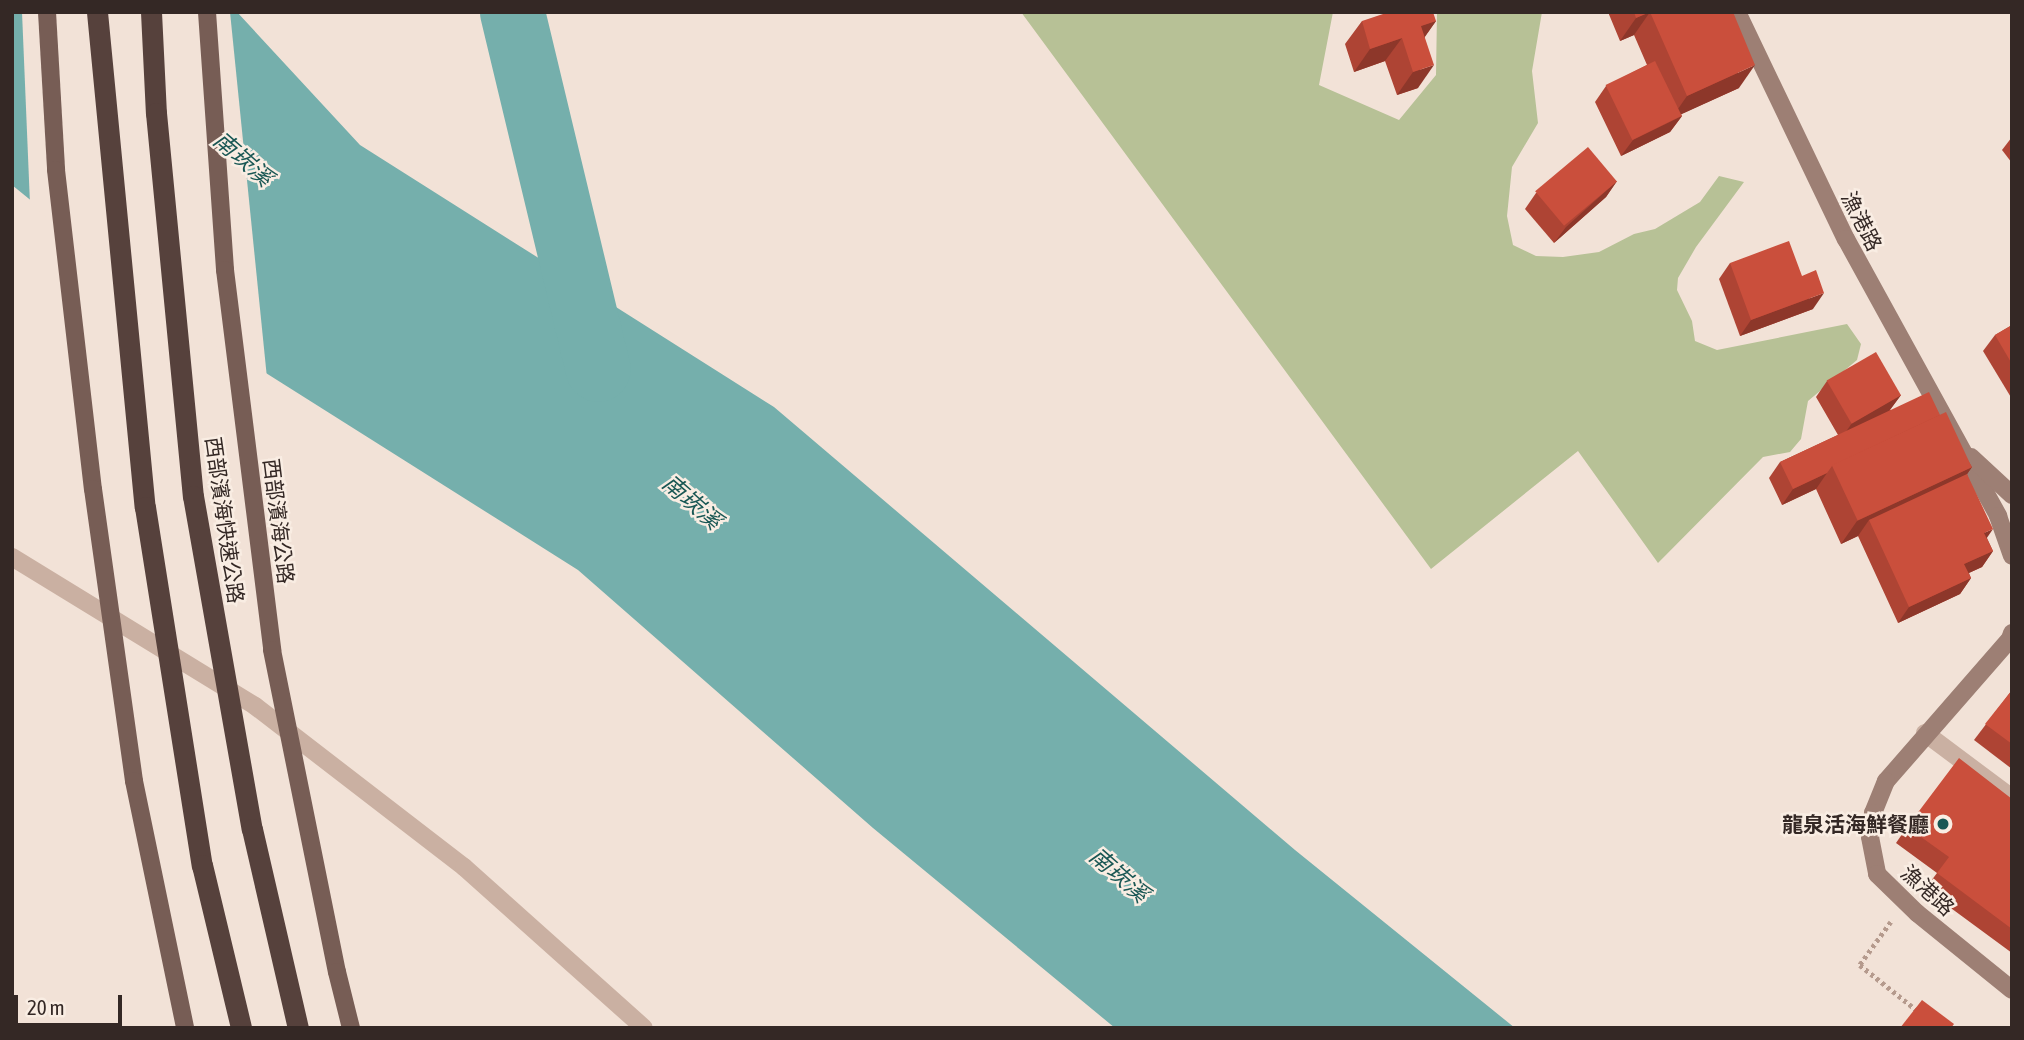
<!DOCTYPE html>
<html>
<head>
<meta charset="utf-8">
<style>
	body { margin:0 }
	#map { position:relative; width:2024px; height:1040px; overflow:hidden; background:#f2e2d7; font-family:"Asap Condensed","Noto Sans TC",sans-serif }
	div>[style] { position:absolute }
	.green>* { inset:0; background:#b7c196 }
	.water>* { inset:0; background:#75afac }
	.pier>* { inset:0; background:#f2e2d7 }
	.river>* { height:65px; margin:-32.5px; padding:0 32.5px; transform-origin:32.5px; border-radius:32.5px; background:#75afac }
	.path>* { height:4.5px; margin-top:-2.25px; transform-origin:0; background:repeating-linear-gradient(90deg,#b59a8d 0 3.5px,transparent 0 7px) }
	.lane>* { height:18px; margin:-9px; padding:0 9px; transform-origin:9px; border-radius:9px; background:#cab0a2 }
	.street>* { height:18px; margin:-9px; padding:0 9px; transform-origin:9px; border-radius:9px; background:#cab0a2 }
	.secondary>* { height:18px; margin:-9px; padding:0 9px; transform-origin:9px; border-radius:9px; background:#9d7f74 }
	.highway>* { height:21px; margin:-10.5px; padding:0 10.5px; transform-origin:10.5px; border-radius:10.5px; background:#56413c }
	.primary-bridge>* { height:18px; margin:-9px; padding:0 9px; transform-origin:9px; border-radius:9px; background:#775d55 }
	.highway-bridge>* { height:21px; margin:-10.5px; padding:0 10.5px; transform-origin:10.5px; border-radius:10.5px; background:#56413c }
	.wall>* { inset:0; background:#ae4434 }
	.shaded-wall>* { inset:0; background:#8d372a }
	.building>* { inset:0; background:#ca4f3c; transform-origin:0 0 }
	.dots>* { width:19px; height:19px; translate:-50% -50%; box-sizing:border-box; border:4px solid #f9ede3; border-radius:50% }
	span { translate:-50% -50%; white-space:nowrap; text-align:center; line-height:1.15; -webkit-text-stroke:5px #f9ede3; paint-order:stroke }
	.street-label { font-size:21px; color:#342825 }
	.poi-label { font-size:21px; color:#342825; font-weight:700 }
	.right { translate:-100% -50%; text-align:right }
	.water-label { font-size:23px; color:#195754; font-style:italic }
	.frame { position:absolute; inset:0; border:14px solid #342825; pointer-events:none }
	.scale { position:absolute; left:14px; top:995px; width:108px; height:32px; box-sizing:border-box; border:4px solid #342825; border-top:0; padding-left:9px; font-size:21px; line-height:24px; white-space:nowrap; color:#342825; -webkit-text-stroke:5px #f9ede3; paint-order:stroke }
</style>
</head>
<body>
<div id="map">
	<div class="green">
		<div style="clip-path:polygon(1021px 12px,1333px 12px,1319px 85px,1399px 120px,1436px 75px,1437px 12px,1542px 12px,1532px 71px,1538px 123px,1512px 167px,1507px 216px,1513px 245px,1536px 256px,1563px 257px,1599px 252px,1634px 234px,1655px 229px,1700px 202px,1719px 176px,1744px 182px,1696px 247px,1678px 278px,1677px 290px,1692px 321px,1695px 341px,1717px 350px,1847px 324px,1861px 344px,1857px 360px,1808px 401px,1801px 439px,1790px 452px,1763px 457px,1658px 563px,1578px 451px,1431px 569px)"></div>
	</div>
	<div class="water">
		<div style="clip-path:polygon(12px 12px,237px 12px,360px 145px,774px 407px,1295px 850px,1515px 1028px,1115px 1028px,873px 828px,578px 570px,163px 308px,12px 185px)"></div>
	</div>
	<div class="pier">
		<div style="clip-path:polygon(22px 12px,230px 12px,267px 378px,161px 311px,30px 204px)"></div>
	</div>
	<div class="river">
		<div style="left:512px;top:12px;width:367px;rotate:76.5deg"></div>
	</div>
	<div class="path">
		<div style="left:1891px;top:922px;width:53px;rotate:125.8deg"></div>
		<div style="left:1860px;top:965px;width:75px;rotate:38.5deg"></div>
	</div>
	<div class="lane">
		<div style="left:1925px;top:733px;width:109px;rotate:36.8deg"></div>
	</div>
	<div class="street">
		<div style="left:12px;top:557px;width:285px;rotate:31.5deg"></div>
		<div style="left:255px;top:706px;width:264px;rotate:37.6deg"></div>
		<div style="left:464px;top:867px;width:241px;rotate:41.8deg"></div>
	</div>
	<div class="secondary">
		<div style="left:1737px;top:12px;width:252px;rotate:64.4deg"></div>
		<div style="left:1846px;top:239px;width:316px;rotate:61.2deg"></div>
		<div style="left:1998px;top:516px;width:42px;rotate:70.7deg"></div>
		<div style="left:1971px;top:457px;width:56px;rotate:42.8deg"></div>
		<div style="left:2012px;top:633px;width:6px;rotate:108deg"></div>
		<div style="left:2010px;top:639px;width:189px;rotate:131.1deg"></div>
		<div style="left:1886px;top:781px;width:35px;rotate:112deg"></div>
		<div style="left:1873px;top:813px;width:24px;rotate:97deg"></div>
		<div style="left:1870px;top:837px;width:38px;rotate:79deg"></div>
		<div style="left:1877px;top:874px;width:56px;rotate:44.3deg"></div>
		<div style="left:1917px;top:913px;width:122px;rotate:39deg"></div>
	</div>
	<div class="highway">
		<div style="left:97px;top:12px;width:497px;rotate:84.5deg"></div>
	</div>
	<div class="primary-bridge">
		<div style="left:47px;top:12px;width:158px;rotate:86.7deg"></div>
		<div style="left:56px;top:170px;width:321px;rotate:83.4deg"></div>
		<div style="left:93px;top:489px;width:295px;rotate:82deg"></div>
		<div style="left:134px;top:781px;width:252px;rotate:78.3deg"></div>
		<div style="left:207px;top:12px;width:259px;rotate:86deg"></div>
		<div style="left:225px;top:270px;width:383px;rotate:82.9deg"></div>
		<div style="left:272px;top:650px;width:328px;rotate:78.6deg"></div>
		<div style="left:337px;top:972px;width:58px;rotate:76deg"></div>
	</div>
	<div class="highway-bridge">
		<div style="left:151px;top:12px;width:101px;rotate:87.2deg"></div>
		<div style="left:156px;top:113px;width:385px;rotate:84.5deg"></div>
		<div style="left:193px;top:496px;width:338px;rotate:80deg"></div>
		<div style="left:252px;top:829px;width:204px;rotate:77deg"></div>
		<div style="left:145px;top:507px;width:363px;rotate:81deg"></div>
		<div style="left:202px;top:865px;width:168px;rotate:76.5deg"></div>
	</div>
	<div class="wall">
		<div style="clip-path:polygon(1608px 12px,1733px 12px,1739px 88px,1681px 114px,1682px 116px,1670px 132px,1621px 156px,1595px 102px,1606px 86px,1647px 65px,1634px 35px,1620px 41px)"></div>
		<div style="clip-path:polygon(1362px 21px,1436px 21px,1425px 36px,1418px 88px,1397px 95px,1385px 61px,1354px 72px,1345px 44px)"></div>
		<div style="clip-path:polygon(2012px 137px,2012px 163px,2002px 150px)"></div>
		<div style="clip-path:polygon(1617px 181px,1606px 197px,1554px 243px,1525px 209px,1536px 193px)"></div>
		<div style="clip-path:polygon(1730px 263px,1802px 276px,1813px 309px,1740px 336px,1719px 279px)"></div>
		<div style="clip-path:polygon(2012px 325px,2012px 399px,1983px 351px,1995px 335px)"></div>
		<div style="clip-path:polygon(1827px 381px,1901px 395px,1890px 410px,1940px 415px,1972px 467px,1967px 474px,1987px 538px,1993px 551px,1982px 567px,1969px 573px,1971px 578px,1960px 594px,1898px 623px,1858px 536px,1841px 544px,1816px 489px,1782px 505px,1769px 478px,1780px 462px,1838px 435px,1816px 397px)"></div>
		<div style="clip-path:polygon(2012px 690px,2012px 769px,1974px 740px)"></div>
		<div style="clip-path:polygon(2012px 799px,2012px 953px,1925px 889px,1937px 873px,1896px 843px,1907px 827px)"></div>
	</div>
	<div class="shaded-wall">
		<div style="clip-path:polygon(1650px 12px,1634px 35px,1620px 41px,1636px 18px)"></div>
		<div style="clip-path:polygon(1436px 21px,1420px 44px,1421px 26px)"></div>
		<div style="clip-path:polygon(1402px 38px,1385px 61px,1354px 72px,1370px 49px)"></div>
		<div style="clip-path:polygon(1434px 65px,1418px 88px,1397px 95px,1413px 72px)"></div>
		<div style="clip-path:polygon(1755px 65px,1739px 88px,1671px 119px,1687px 96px)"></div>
		<div style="clip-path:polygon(1682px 116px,1670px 132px,1621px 156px,1633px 140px)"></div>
		<div style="clip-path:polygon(1617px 181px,1606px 197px,1554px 243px,1566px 227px)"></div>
		<div style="clip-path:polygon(1824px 293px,1813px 309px,1740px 336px,1751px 320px)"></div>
		<div style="clip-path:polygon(1901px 395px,1889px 411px,1841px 439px,1852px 423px)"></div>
		<div style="clip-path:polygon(1972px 467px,1956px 490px,1869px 520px,1858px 536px,1841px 544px,1857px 521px)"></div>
		<div style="clip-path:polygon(1827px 473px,1816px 489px,1782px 505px,1793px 489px)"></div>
		<div style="clip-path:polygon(1993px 529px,1982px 545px,1984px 533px)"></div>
		<div style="clip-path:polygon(1993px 551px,1982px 567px,1953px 580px,1964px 564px)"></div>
		<div style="clip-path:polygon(1971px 578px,1960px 594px,1898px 623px,1909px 607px)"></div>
	</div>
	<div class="building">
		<div style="clip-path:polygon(1389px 12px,1433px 12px,1436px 21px,1421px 26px,1434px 65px,1413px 72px,1402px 38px,1370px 49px,1362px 21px)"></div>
		<div style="clip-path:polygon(1634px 12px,1733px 12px,1755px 65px,1687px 96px,1650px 12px,1636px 18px)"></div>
		<div style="left:1655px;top:61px;width:61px;height:55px;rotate:64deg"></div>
		<div style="left:1588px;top:147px;width:45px;height:69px;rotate:50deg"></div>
		<div style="clip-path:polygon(1789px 241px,1802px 276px,1816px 270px,1824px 293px,1751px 320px,1730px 263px)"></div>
		<div style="clip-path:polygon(2012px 325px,2012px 364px,1995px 335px)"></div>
		<div style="left:1876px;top:352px;width:50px;height:57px;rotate:60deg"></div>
		<div style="clip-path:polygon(1929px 392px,1940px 415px,1832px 466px,1827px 473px,1793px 489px,1780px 462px)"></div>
		<div style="left:1946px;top:412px;width:61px;height:126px;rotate:65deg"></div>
		<div style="clip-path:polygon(1967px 474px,1993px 529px,1984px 533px,1993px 551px,1964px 564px,1971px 578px,1909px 607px,1869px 520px)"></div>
		<div style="clip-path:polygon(2012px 690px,2012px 744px,1985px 724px)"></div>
		<div style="clip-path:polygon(1959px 758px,2012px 799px,2012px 929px,1937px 873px,1949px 857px,1907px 827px)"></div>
		<div style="clip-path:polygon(1922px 1000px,1954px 1024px,1951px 1028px,1900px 1028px)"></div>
	</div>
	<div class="dots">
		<div style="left:1943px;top:824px;background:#195754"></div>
	</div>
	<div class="street-label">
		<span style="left:1862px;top:221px;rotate:63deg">漁港路</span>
		<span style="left:225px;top:520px;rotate:82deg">西部濱海快速公路</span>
		<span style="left:279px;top:521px;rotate:83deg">西部濱海公路</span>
		<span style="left:1928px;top:890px;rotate:42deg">漁港路</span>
	</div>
	<div class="poi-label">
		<span class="right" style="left:1929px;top:824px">龍泉活海鮮餐廳</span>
	</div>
	<div class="water-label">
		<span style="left:243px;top:159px;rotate:41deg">南崁溪</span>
		<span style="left:692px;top:502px;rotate:41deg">南崁溪</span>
		<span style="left:1119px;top:875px;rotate:41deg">南崁溪</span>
	</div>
	<div class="frame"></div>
	<div class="scale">20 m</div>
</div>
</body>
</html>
